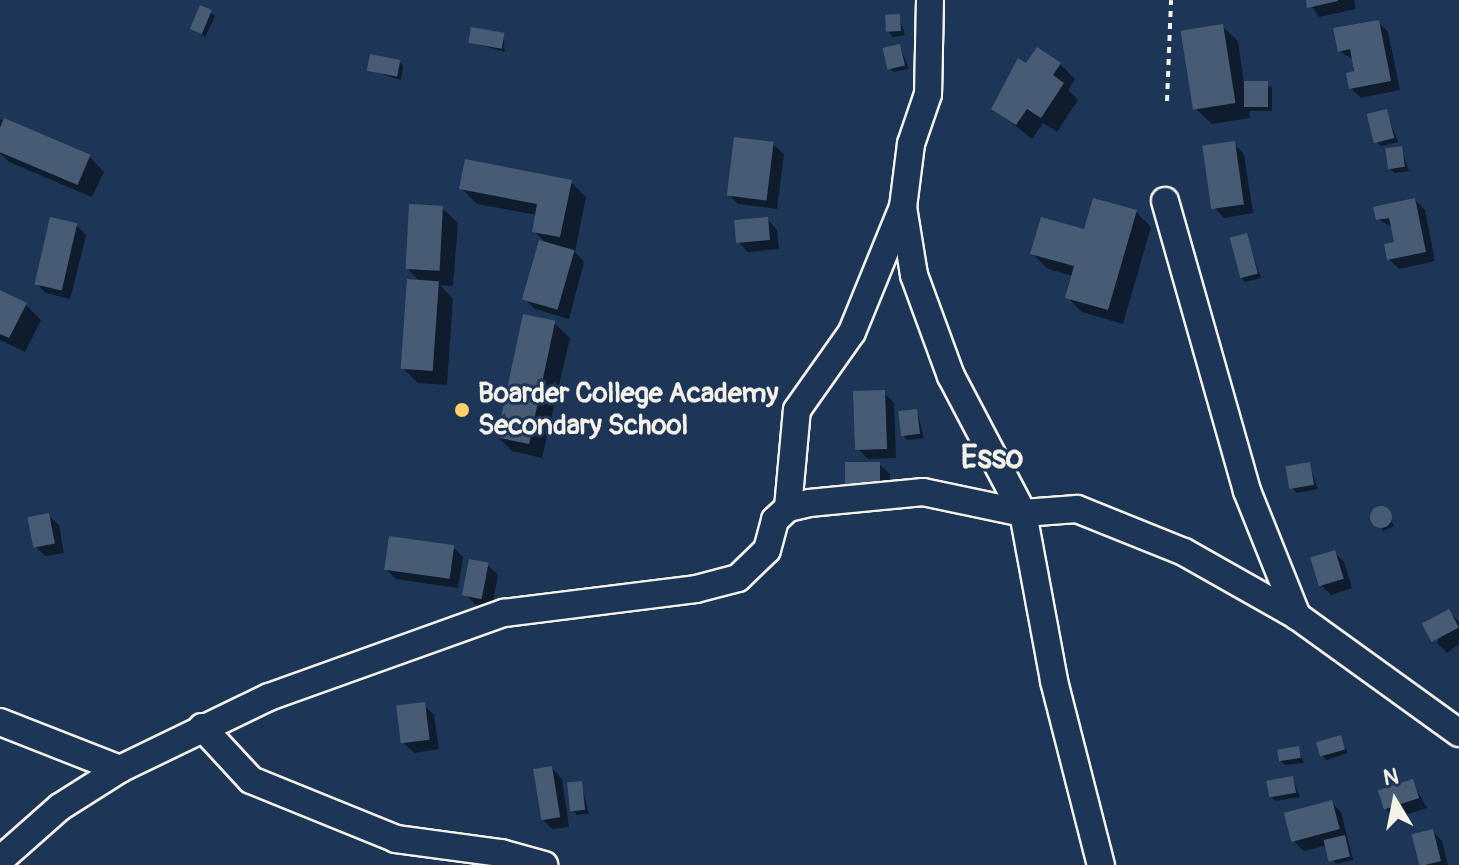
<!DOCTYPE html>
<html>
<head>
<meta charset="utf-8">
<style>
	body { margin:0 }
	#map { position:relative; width:1459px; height:865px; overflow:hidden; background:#1d3557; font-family:Pangolin,sans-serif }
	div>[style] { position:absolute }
	.shadow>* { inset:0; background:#0007 }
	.building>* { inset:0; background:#485b74; transform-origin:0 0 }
	.round { border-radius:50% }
	.path>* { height:4px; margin-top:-2px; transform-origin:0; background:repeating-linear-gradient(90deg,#f4f1e8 0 6px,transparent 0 12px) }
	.roads { filter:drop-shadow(2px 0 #f4f1e8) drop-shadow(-2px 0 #f4f1e8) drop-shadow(0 2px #f4f1e8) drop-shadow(0 -2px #f4f1e8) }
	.minor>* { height:26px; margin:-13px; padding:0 13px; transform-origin:13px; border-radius:13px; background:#1d3557 }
	.dots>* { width:22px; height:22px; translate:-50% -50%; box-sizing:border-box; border:4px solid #1d3557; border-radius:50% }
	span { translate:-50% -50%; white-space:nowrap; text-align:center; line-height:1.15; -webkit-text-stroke:6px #1d3557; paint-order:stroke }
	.poi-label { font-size:28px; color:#f4f1e8; font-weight:700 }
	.left { translate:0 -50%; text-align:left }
	.quarter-label { font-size:32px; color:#f4f1e8; font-weight:700 }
	.north { position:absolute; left:1355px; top:761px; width:80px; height:80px; -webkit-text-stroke:6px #1d3557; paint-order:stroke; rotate:350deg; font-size:22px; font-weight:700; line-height:32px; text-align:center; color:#f4f1e8 }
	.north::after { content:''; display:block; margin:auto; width:28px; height:36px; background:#f4f1e8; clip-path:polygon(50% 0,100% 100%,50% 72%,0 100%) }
</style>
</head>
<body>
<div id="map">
	<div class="shadow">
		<div style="clip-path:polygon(1308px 0,1354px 0,1356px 9px,1319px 17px)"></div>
		<div style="clip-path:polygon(210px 12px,215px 16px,205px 37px,192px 28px)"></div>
		<div style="clip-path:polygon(899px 16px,905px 35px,893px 37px,889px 32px)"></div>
		<div style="clip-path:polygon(1378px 22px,1388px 32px,1400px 90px,1361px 98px,1351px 88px,1354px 60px,1339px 51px)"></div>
		<div style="clip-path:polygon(1222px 26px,1238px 41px,1244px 83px,1272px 87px,1272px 111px,1249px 111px,1250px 118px,1212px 124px,1196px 109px)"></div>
		<div style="clip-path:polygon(503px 35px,505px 52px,470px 42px)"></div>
		<div style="clip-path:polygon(900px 46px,909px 69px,894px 72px,889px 68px)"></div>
		<div style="clip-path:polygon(399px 61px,403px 66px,401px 80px,369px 70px)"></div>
		<div style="clip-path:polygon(1060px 64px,1075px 79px,1068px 90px,1078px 100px,1057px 132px,1043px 123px,1032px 139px,994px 109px,1027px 65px)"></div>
		<div style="clip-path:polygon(1386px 111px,1398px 142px,1381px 146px,1377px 142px)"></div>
		<div style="clip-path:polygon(0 119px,89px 156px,104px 172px,92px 197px,9px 162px,0 153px)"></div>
		<div style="clip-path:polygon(773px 144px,784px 154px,777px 209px,738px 204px,728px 194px)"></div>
		<div style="clip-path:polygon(1234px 144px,1244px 154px,1253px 213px,1224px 218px,1214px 207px)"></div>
		<div style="clip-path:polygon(1401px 148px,1409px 171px,1395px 173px,1390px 169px)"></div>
		<div style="clip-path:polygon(571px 182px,586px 197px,575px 252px,584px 262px,569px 319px,535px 309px,525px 299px,547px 244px,534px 231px,537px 215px,477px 204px,462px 189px)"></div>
		<div style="clip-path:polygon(1415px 200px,1425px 210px,1435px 261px,1399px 269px,1389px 259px,1396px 244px,1393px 228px,1378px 219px)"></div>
		<div style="clip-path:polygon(442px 208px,458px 223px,453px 286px,440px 285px,453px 299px,447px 385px,418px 383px,403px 368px,420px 282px,407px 268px)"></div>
		<div style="clip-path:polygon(1136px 212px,1151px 227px,1123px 324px,1082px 312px,1067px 297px,1073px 276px,1048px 269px,1033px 254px)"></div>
		<div style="clip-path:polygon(767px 219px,777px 230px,779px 249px,748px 252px,738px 242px)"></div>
		<div style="clip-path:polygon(76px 225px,86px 235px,70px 299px,46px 293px,36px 283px)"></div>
		<div style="clip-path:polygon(1246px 236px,1261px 278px,1245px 282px,1240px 277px)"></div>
		<div style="clip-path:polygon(0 292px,26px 305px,41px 320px,25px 352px,0 340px)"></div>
		<div style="clip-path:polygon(554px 323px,570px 338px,542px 458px,512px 451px,497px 436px)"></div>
		<div style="clip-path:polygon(884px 393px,894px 403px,896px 458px,868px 459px,858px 449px)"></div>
		<div style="clip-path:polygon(917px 411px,924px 438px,907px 440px,903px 435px)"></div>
		<div style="clip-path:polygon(879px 464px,890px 474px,890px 505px,857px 505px)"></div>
		<div style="clip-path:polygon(1309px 464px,1318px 489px,1297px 493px,1293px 489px)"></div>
		<div style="clip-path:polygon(1385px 510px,1394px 526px,1383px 531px,1374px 514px)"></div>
		<div style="clip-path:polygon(48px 515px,59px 525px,64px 553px,45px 556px,35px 546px)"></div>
		<div style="clip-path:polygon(453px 547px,463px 557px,458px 588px,396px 579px,386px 569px)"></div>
		<div style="clip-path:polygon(1334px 552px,1344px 562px,1352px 588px,1331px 595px,1321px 585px)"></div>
		<div style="clip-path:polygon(488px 565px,498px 575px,492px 607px,475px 604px,465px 594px)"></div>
		<div style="clip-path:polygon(1449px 612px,1459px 622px,1459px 644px,1447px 653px,1437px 643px)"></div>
		<div style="clip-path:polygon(424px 705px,434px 715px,439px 749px,414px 753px,404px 743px)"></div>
		<div style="clip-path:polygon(1340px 737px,1348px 753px,1327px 760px,1322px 756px)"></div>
		<div style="clip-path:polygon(1298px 748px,1304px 763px,1285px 765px,1281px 761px)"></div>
		<div style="clip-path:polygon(552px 768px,562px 779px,569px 827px,552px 829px,542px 819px)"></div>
		<div style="clip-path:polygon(1292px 778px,1300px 797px,1276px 801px,1271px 797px)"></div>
		<div style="clip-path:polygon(1412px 781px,1427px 808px,1395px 818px,1385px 808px)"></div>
		<div style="clip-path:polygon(581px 783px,589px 814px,577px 815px,572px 810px)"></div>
		<div style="clip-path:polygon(1331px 802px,1341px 812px,1353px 860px,1336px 864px,1327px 845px,1304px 851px,1294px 841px)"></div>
		<div style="clip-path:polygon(1432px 831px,1442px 841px,1448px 865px,1422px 865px,1415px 835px)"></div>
	</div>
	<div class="building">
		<div style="clip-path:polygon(1306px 0,1338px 0,1338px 1px,1307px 8px)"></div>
		<div style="left:200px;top:5px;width:13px;height:26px;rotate:23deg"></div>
		<div style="left:900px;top:14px;width:17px;height:15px;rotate:87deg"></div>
		<div style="clip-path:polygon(1379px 20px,1391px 81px,1349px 89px,1346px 73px,1354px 71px,1350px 49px,1338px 52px,1333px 28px)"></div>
		<div style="left:1223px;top:24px;width:80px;height:43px;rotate:81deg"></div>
		<div style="left:471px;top:27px;width:34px;height:16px;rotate:10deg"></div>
		<div style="left:900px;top:44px;width:22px;height:18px;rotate:77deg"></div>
		<div style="clip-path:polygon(1037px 47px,1061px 63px,1053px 75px,1064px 83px,1041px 118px,1027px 109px,1016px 125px,991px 109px,1018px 58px,1026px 63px)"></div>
		<div style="left:370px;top:54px;width:31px;height:17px;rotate:11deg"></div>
		<div style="left:1244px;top:81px;width:24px;height:26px"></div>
		<div style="left:1387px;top:109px;width:30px;height:21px;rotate:76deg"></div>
		<div style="left:4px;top:118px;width:94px;height:33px;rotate:23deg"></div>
		<div style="left:734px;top:137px;width:40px;height:59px;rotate:7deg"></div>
		<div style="left:1235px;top:141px;width:64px;height:33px;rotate:82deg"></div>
		<div style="left:1402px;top:146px;width:21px;height:17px;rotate:82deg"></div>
		<div style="clip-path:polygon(465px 159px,572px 180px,560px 237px,532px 232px,537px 204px,459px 189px)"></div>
		<div style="clip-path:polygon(1093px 198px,1137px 210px,1108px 310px,1065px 298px,1074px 266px,1030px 254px,1041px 217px,1084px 229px)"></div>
		<div style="clip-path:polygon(1415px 198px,1426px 252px,1387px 260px,1384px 244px,1394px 242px,1389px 218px,1376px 220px,1373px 207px)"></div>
		<div style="left:409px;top:204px;width:34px;height:65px;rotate:3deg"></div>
		<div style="left:50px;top:217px;width:28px;height:69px;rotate:13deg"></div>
		<div style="left:768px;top:217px;width:23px;height:34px;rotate:85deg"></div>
		<div style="left:1247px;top:233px;width:42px;height:18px;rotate:75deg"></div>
		<div style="left:539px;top:240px;width:37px;height:62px;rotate:16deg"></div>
		<div style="left:407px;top:279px;width:32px;height:90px;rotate:4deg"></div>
		<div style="clip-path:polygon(0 290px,27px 303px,9px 338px,0 334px)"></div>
		<div style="left:523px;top:314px;width:33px;height:126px;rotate:12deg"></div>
		<div style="left:885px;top:390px;width:59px;height:32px;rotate:88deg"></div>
		<div style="left:917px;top:409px;width:25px;height:19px;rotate:83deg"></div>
		<div style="left:845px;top:462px;width:35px;height:34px"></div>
		<div style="left:1310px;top:462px;width:23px;height:25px;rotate:80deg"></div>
		<div class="round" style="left:1370px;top:506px;width:22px;height:22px"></div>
		<div style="left:49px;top:513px;width:31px;height:22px;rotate:79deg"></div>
		<div style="left:389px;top:536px;width:66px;height:34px;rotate:8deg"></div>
		<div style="left:1335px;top:550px;width:30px;height:26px;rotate:73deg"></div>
		<div style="left:469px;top:559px;width:20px;height:37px;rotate:11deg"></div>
		<div style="left:1449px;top:609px;width:21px;height:31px;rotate:62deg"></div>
		<div style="left:425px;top:702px;width:38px;height:29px;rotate:83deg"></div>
		<div style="left:1341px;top:735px;width:15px;height:26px;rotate:74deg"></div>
		<div style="left:1299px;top:746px;width:12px;height:22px;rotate:81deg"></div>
		<div style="left:552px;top:766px;width:52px;height:19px;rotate:81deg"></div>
		<div style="left:1293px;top:776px;width:17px;height:27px;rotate:80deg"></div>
		<div style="left:1413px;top:779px;width:20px;height:37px;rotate:72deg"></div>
		<div style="left:582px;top:781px;width:29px;height:15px;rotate:84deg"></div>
		<div style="left:1332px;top:800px;width:30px;height:50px;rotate:75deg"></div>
		<div style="left:1433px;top:829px;width:33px;height:22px;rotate:76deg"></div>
		<div style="left:1345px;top:835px;width:22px;height:22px;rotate:77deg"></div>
	</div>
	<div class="path">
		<div style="left:1167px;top:101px;width:101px;rotate:-87.7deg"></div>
	</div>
	<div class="roads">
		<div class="minor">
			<div style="left:930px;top:0;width:94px;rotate:91.2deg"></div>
			<div style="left:928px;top:94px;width:53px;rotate:108.8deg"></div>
			<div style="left:911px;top:144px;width:64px;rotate:97.2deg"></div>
			<div style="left:903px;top:207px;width:69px;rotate:80.8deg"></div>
			<div style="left:914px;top:275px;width:108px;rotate:69.9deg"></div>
			<div style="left:951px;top:376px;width:155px;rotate:62.3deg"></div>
			<div style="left:1023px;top:513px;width:171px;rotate:79.5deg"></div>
			<div style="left:1054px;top:681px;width:190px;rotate:75.7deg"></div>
			<div style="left:1165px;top:201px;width:301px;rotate:74.2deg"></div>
			<div style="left:1247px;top:491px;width:135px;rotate:68.2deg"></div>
			<div style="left:1297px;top:616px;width:200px;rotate:35.8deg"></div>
			<div style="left:788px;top:508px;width:98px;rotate:-84.8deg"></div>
			<div style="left:797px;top:410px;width:95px;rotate:-54.8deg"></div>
			<div style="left:852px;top:332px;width:135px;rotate:-67.8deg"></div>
			<div style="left:0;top:722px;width:129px;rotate:21.4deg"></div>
			<div style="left:202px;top:727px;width:72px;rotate:47.2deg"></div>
			<div style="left:251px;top:780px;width:157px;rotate:22.1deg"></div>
			<div style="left:396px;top:839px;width:106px;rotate:7.6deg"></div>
			<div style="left:501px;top:853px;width:45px;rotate:15.6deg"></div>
			<div style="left:0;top:860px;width:80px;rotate:-41.5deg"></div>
			<div style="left:60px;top:807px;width:71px;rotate:-32.3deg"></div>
			<div style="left:120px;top:769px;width:165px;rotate:-25.8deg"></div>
			<div style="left:269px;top:697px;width:250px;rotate:-19.7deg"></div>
			<div style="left:504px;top:613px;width:193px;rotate:-7.1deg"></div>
			<div style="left:696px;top:589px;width:43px;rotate:-14.7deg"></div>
			<div style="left:738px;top:578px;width:40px;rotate:-44deg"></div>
			<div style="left:767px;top:550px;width:31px;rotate:-75deg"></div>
			<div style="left:775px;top:520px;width:18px;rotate:-43deg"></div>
			<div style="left:788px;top:508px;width:22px;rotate:-13deg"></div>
			<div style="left:809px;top:503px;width:115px;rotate:-5.5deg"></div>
			<div style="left:923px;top:492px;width:102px;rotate:11.9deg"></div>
			<div style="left:1023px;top:513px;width:54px;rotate:-4.2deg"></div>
			<div style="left:1077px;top:509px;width:115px;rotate:21.9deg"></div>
			<div style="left:1184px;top:552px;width:130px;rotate:29.5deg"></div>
		</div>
	</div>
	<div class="dots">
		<div style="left:462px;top:410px;background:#ffd166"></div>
	</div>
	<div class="poi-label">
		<span class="left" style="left:478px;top:410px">Boarder College Academy<br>Secondary School</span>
	</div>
	<div class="quarter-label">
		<span style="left:992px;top:458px">Esso</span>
	</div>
	<div class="north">N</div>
</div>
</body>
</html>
